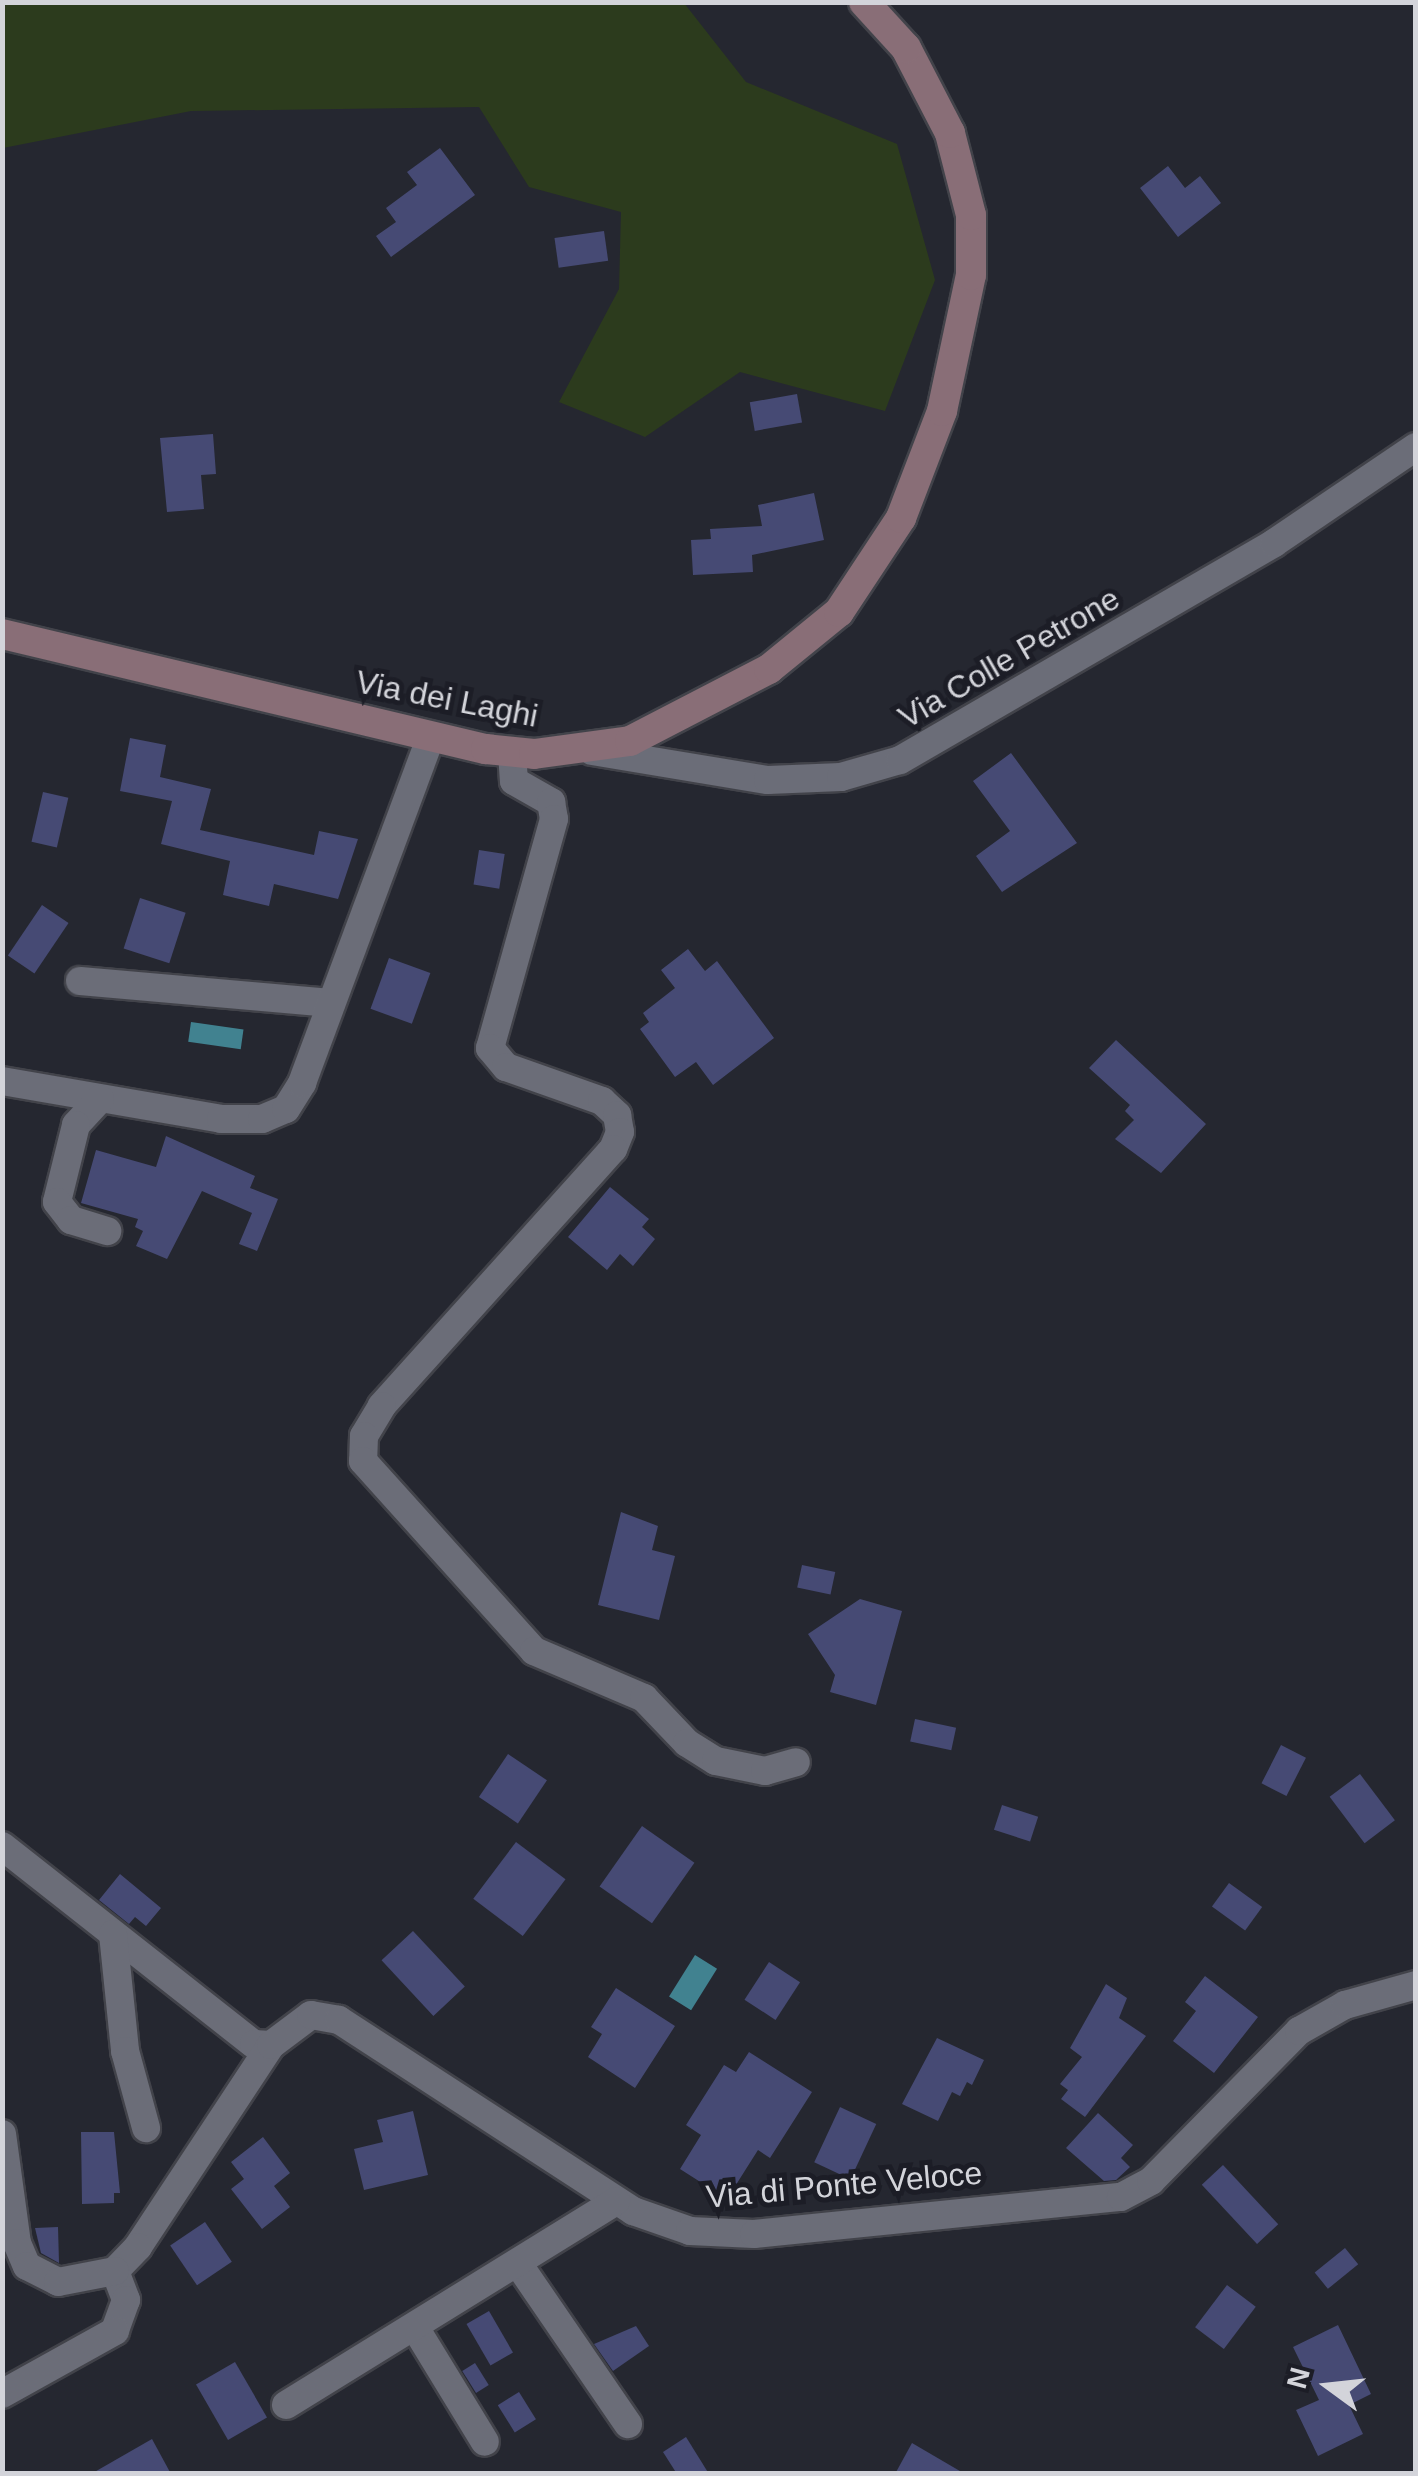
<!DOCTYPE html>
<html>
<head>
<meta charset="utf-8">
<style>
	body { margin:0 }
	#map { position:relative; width:1418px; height:2476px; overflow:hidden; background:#252730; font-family:Arial,sans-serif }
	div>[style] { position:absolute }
	.green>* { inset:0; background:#2c3b1d }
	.water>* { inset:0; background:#418290; transform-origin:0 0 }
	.building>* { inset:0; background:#464a74; transform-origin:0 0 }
	.roads { filter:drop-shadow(2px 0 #42434a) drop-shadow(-2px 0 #42434a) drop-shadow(0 2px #42434a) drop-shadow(0 -2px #42434a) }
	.street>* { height:28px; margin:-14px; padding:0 14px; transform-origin:14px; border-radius:14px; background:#6b6d78 }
	.secondary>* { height:30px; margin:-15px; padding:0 15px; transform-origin:15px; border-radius:15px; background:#896e77 }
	span { translate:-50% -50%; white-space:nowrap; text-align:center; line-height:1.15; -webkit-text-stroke:10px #1c1d26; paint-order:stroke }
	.street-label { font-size:32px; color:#d3d4da }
	.frame { position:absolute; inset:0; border:5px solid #d3d4da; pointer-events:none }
	.north { position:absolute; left:1278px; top:2336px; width:100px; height:100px; -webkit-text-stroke:8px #1c1d26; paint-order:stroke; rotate:285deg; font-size:28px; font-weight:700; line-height:40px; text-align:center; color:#d3d4da }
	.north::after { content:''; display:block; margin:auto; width:35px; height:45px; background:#d3d4da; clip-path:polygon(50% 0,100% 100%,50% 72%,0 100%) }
</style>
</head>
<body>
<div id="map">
	<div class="green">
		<div style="clip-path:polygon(3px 2px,684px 3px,746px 82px,897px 144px,935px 280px,885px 411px,740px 372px,645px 437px,559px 402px,619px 289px,621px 212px,529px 187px,479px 107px,191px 111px,3px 148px)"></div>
	</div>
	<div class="water">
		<div style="left:191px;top:1022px;width:53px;height:20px;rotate:8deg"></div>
		<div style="left:695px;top:1955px;width:26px;height:49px;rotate:32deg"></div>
	</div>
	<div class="building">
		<div style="clip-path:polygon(440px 148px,475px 195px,391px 257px,376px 236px,396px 222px,386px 208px,417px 185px,407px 172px)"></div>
		<div style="clip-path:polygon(1168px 166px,1185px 188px,1200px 176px,1221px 203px,1178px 237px,1140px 188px)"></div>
		<div style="left:604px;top:231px;width:30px;height:50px;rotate:82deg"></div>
		<div style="left:797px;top:394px;width:29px;height:48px;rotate:80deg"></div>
		<div style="clip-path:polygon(213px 434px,216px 474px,201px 475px,204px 509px,167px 512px,160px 438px)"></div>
		<div style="clip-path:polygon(814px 493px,824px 540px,752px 555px,753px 572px,693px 575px,691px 540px,711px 539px,710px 529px,762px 526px,758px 505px)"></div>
		<div style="clip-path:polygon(130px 738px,166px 745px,160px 777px,211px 789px,200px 830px,314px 855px,319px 831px,358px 839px,338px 899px,274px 884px,269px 906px,223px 895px,230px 861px,161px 844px,172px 801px,120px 791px)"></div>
		<div style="clip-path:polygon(1011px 753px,1077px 843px,1002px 892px,976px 856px,1010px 831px,973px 781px)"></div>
		<div style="left:43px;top:792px;width:26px;height:51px;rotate:13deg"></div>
		<div style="left:479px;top:850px;width:26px;height:35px;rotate:9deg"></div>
		<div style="left:140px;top:898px;width:48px;height:53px;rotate:18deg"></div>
		<div style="left:42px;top:905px;width:32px;height:61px;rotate:34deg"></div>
		<div style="clip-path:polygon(688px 949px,705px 971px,717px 961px,774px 1038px,713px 1085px,696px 1062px,675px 1077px,640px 1029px,649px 1022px,643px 1013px,675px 988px,661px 970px)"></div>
		<div style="left:389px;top:958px;width:44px;height:54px;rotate:20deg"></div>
		<div style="clip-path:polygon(1116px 1040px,1206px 1124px,1161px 1173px,1115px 1139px,1134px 1120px,1125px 1111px,1130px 1105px,1089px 1068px)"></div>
		<div style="clip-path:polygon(166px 1136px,255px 1176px,250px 1188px,278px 1199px,257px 1251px,239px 1244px,252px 1213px,202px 1191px,167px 1259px,136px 1246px,143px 1231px,135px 1227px,138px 1219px,81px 1203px,96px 1150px,156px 1167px)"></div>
		<div style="clip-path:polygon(610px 1187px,649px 1219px,642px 1227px,655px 1239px,633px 1266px,620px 1254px,607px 1270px,568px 1237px)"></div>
		<div style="clip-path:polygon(621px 1512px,658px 1526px,652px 1550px,675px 1556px,659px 1620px,598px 1605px)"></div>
		<div style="left:802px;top:1565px;width:34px;height:23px;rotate:12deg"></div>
		<div style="clip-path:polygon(860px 1599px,902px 1611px,876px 1705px,830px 1692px,835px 1675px,808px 1634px)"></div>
		<div style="left:915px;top:1719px;width:42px;height:23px;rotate:12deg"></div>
		<div style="left:1281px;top:1745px;width:28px;height:43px;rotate:27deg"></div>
		<div style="left:508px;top:1754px;width:47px;height:52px;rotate:34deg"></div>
		<div style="left:1360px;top:1774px;width:58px;height:38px;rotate:53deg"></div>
		<div style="left:1002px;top:1805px;width:38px;height:26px;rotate:18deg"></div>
		<div style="left:642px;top:1826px;width:64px;height:74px;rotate:35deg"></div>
		<div style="left:516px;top:1842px;width:62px;height:71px;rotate:37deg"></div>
		<div style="clip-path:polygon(120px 1874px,161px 1908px,146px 1926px,135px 1917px,129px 1924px,99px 1900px)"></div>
		<div style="left:1229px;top:1883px;width:41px;height:29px;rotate:36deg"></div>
		<div style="left:413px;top:1931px;width:76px;height:43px;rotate:47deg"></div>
		<div style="left:769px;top:1962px;width:37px;height:45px;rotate:33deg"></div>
		<div style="clip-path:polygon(1205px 1976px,1258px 2017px,1214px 2073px,1173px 2041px,1196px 2011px,1185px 2002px)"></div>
		<div style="clip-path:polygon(1106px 1984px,1127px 1998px,1119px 2018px,1146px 2036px,1085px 2117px,1061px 2099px,1068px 2090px,1060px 2084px,1082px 2057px,1070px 2048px)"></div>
		<div style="clip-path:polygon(616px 1988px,675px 2026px,635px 2088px,588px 2057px,602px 2034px,591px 2027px)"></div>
		<div style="clip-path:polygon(937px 2038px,984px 2060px,972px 2085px,967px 2082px,960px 2096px,952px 2092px,938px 2121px,902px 2104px)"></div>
		<div style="clip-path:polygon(749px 2052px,812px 2092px,770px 2158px,758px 2150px,727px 2199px,680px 2169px,701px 2135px,686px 2125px,724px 2065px,736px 2072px)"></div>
		<div style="left:840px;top:2107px;width:40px;height:61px;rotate:25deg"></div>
		<div style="clip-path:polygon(413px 2111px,428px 2175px,364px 2190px,354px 2149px,383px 2142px,377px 2120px)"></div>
		<div style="clip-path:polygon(1098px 2113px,1133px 2145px,1121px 2158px,1130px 2167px,1116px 2180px,1104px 2181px,1066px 2148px)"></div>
		<div style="clip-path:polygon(81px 2132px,114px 2132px,120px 2193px,114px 2193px,114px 2203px,82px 2204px)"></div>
		<div style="clip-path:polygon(263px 2137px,290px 2173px,274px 2186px,290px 2207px,262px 2229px,231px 2189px,244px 2179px,231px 2162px)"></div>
		<div style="left:1223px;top:2165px;width:81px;height:29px;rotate:47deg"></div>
		<div style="left:205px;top:2222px;width:48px;height:42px;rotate:56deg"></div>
		<div style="clip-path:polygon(58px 2227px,59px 2263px,41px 2253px,35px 2228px)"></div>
		<div style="left:1345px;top:2248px;width:21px;height:39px;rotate:51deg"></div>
		<div style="left:1227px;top:2285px;width:36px;height:53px;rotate:37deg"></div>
		<div style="left:489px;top:2311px;width:48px;height:26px;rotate:60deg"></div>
		<div style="clip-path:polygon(1338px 2325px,1371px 2394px,1349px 2405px,1363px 2434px,1318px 2456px,1296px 2410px,1319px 2400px,1293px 2347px)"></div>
		<div style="clip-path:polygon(636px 2326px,649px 2346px,613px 2371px,594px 2344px)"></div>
		<div style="left:235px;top:2362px;width:64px;height:45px;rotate:60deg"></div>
		<div style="left:475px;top:2363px;width:26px;height:15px;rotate:58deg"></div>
		<div style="left:519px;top:2392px;width:32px;height:25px;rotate:58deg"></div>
		<div style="clip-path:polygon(686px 2437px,709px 2474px,677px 2474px,663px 2452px)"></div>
		<div style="clip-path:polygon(152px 2439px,171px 2474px,91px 2474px)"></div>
		<div style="clip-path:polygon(912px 2443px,965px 2474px,895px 2474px)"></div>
	</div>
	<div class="roads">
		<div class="street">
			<div style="left:592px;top:751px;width:178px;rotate:9.4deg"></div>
			<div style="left:768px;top:780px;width:73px;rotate:-2.4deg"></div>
			<div style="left:841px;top:777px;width:61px;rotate:-16.1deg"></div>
			<div style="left:900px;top:760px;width:432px;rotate:-30.1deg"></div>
			<div style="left:1274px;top:543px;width:171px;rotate:-34.1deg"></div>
			<div style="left:512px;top:753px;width:28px;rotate:86deg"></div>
			<div style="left:514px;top:781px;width:43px;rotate:29.6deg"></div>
			<div style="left:551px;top:802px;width:17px;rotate:80deg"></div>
			<div style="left:554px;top:819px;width:238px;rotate:105.6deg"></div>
			<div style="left:490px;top:1048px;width:25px;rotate:50deg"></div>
			<div style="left:506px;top:1067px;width:102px;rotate:19.5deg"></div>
			<div style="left:602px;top:1101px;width:21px;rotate:43deg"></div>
			<div style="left:617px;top:1115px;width:17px;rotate:80deg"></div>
			<div style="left:620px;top:1132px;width:18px;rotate:112deg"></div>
			<div style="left:613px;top:1149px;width:346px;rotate:132deg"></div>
			<div style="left:382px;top:1406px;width:35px;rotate:121deg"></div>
			<div style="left:364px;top:1436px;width:25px;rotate:92deg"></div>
			<div style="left:363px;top:1461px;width:256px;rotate:48deg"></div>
			<div style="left:534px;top:1651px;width:120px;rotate:23.1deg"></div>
			<div style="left:644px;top:1698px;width:62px;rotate:46.3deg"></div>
			<div style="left:687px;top:1743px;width:34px;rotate:32deg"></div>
			<div style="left:716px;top:1761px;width:50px;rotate:11.5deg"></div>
			<div style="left:765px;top:1771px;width:32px;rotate:-16deg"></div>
			<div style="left:80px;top:981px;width:252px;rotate:5deg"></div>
			<div style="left:2px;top:1081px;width:222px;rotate:9.8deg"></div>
			<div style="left:221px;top:1119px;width:41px"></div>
			<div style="left:262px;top:1119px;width:26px;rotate:-23deg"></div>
			<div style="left:286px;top:1109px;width:31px;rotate:-58deg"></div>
			<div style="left:302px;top:1083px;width:370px;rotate:-69.6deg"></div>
			<div style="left:100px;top:1099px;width:35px;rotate:133deg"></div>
			<div style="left:76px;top:1125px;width:79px;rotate:103.9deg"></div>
			<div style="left:57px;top:1202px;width:23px;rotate:52deg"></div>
			<div style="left:71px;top:1220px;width:38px;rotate:17deg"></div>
			<div style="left:2px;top:1846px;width:320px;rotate:38.2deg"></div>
			<div style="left:254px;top:2044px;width:17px;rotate:3deg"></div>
			<div style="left:271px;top:2045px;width:242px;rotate:123.4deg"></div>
			<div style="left:138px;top:2247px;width:33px;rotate:134deg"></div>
			<div style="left:115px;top:2271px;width:31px;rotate:69deg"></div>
			<div style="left:126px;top:2300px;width:33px;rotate:110deg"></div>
			<div style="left:115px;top:2331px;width:129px;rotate:150.9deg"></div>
			<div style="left:113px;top:1934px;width:118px;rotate:84.1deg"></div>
			<div style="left:125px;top:2051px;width:80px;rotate:74.7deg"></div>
			<div style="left:271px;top:2045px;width:50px;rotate:-36.9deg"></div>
			<div style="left:311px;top:2015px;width:28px;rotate:10deg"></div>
			<div style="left:339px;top:2020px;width:351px;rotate:33deg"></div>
			<div style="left:633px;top:2211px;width:60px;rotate:19.3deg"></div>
			<div style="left:690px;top:2231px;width:64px;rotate:2.7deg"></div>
			<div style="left:754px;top:2234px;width:369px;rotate:-5.8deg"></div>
			<div style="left:1121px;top:2197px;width:34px;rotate:-28deg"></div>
			<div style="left:1151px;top:2181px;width:211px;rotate:-45.4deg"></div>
			<div style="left:1299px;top:2031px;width:53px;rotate:-29.5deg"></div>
			<div style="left:1345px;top:2005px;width:74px;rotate:-15.7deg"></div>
			<div style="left:2px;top:2134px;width:110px;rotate:82.2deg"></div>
			<div style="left:17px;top:2243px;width:25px;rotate:67deg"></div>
			<div style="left:27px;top:2266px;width:35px;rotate:27deg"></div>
			<div style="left:58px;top:2282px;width:58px;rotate:-10.9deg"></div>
			<div style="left:519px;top:2265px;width:193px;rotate:55.6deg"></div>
			<div style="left:416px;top:2329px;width:132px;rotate:58.6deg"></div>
			<div style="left:286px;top:2405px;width:388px;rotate:-31.7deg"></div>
		</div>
		<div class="secondary">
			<div style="left:2px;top:634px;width:497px;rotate:13.4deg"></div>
			<div style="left:486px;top:749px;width:48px;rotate:5.9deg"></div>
			<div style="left:534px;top:754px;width:97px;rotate:-7.7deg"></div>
			<div style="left:630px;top:741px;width:157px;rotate:-27.4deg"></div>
			<div style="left:769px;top:669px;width:90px;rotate:-39.2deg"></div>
			<div style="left:839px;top:612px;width:113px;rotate:-56.6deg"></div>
			<div style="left:901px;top:518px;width:115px;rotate:-69deg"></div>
			<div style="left:942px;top:411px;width:139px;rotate:-78deg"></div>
			<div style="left:971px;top:275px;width:60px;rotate:-90deg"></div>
			<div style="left:971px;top:215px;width:85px;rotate:-104.4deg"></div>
			<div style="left:950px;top:133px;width:96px;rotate:-117.4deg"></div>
			<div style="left:906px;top:48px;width:62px;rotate:-132.4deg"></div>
		</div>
	</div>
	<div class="street-label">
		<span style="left:1009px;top:658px;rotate:-30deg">Via Colle Petrone</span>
		<span style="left:447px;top:699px;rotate:11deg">Via dei Laghi</span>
		<span style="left:844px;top:2185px;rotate:-5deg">Via di Ponte Veloce</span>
	</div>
	<div class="frame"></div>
	<div class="north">N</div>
</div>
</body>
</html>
